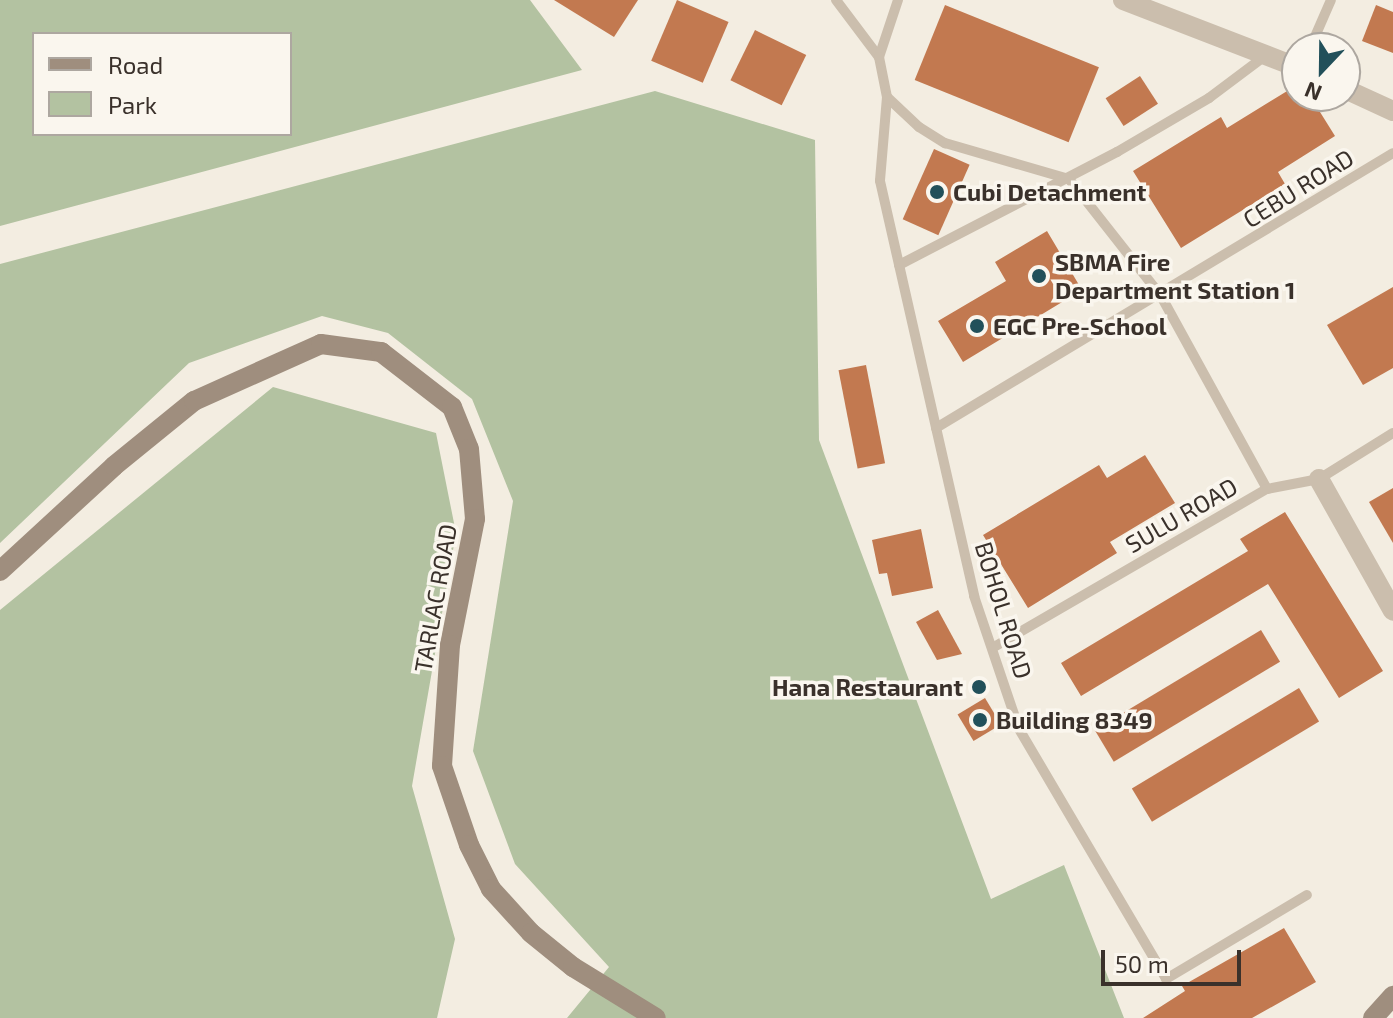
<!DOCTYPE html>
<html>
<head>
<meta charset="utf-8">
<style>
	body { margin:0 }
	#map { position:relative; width:1393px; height:1018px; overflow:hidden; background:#f3ede1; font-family:"Exo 2",sans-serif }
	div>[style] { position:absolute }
	.green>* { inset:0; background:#b3c2a1 }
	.building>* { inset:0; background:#c27950; transform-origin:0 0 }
	.lane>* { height:10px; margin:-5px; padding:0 5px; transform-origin:5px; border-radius:5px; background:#cbbead }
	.street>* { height:20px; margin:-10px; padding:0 10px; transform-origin:10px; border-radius:10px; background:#cbbead }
	.secondary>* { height:20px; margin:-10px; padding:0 10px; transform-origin:10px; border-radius:10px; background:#9f8e7e }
	.dots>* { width:22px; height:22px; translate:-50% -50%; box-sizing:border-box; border:4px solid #faf6ee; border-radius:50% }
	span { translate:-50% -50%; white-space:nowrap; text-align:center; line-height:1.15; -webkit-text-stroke:7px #faf6ee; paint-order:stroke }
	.street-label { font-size:24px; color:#3a312b }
	.poi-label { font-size:24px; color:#3a312b; font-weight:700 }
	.left { translate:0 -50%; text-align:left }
	.right { translate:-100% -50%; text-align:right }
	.legend { position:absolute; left:32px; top:32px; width:260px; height:104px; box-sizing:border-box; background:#faf6ee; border:2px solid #ada7a0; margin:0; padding:10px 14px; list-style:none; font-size:24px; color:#3a312b }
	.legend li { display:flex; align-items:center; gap:16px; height:40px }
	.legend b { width:40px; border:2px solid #ada7a0 }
	.north { position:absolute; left:1281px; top:32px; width:80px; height:80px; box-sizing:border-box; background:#faf6ee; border:2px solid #ada7a0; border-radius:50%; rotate:202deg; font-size:22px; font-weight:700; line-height:32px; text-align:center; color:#3a312b }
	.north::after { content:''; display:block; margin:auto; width:28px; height:36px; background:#22505a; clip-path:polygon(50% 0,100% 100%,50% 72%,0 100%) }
	.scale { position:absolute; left:1101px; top:950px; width:140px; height:36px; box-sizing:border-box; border:4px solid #3a312b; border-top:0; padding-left:10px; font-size:24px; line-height:28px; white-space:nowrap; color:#3a312b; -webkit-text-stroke:6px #faf6ee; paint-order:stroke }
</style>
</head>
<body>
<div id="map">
	<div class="green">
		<div style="clip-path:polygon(evenodd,0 0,530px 0,582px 70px,0 226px,0 0,34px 34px,290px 34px,290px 134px,34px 134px,34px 34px)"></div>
		<div style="clip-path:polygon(655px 91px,815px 140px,819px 440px,991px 899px,1064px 865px,1124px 1018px,567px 1018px,609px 967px,515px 864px,473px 751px,513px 501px,472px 399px,388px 333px,322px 316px,189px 363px,0 543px,0 264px)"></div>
		<div style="clip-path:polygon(273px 387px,436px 433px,456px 533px,412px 786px,455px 939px,437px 1018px,0 1018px,0 610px)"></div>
	</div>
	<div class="building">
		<div style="clip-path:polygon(554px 0,638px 0,614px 37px)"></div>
		<div style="left:677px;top:0;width:56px;height:66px;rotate:23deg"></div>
		<div style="left:945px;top:5px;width:166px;height:81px;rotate:22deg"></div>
		<div style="clip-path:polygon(1376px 5px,1393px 12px,1393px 53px,1362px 41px)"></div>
		<div style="left:755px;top:30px;width:57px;height:56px;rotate:26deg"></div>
		<div style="left:1140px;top:76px;width:33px;height:41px;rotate:57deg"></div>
		<div style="clip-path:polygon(1297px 85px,1297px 96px,1310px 96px,1335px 136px,1278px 172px,1285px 184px,1181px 248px,1133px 171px,1221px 117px,1227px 128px)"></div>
		<div style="left:934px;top:149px;width:39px;height:77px;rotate:24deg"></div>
		<div style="clip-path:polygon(1047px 231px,1082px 290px,963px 362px,938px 321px,1006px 281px,995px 262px)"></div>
		<div style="clip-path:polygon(1393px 287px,1393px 368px,1363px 385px,1327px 325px)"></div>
		<div style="left:866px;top:365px;width:100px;height:28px;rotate:79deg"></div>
		<div style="clip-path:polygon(1145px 455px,1175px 503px,1110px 542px,1117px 553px,1028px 608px,983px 535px,1099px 465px,1107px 478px)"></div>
		<div style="clip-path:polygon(1393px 488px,1393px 543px,1369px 502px)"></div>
		<div style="clip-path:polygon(1285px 512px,1383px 671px,1339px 698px,1268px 584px,1081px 696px,1061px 663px,1248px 551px,1240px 539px)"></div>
		<div style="clip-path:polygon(921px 529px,933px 588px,892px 596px,887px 573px,879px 574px,872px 540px)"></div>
		<div style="clip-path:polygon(938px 610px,962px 654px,937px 660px,916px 622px)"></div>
		<div style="left:1261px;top:630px;width:37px;height:194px;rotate:59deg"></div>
		<div style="left:1299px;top:688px;width:39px;height:195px;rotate:59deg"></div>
		<div style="left:985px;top:698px;width:31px;height:32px;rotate:59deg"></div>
		<div style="clip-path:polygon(1284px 928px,1316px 982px,1252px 1018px,1143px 1018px,1185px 991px,1182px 986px)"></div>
	</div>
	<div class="lane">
		<div style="left:836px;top:0;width:71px;rotate:53deg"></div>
		<div style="left:898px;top:0;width:60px;rotate:108.4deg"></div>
		<div style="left:879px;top:57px;width:41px;rotate:78.7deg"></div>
		<div style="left:887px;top:97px;width:84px;rotate:94.8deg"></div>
		<div style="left:880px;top:181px;width:426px;rotate:77.2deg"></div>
		<div style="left:974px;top:596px;width:140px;rotate:71.3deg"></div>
		<div style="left:1019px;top:729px;width:290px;rotate:59.5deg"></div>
		<div style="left:1166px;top:979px;width:164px;rotate:-30.8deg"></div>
		<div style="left:1310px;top:48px;width:52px;rotate:-66.4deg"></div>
		<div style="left:887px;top:97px;width:44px;rotate:43.2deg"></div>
		<div style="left:919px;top:127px;width:31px;rotate:32deg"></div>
		<div style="left:945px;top:143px;width:129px;rotate:16.2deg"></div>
		<div style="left:1069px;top:179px;width:149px;rotate:51.8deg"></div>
		<div style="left:1161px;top:296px;width:220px;rotate:61.2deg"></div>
		<div style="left:899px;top:265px;width:246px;rotate:-27.4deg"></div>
		<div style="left:1117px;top:152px;width:107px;rotate:-30.4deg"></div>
		<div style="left:1209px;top:98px;width:70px;rotate:-36.9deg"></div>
		<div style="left:936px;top:428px;width:533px;rotate:-31.04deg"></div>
		<div style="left:994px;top:647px;width:315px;rotate:-30.1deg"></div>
		<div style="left:1267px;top:489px;width:53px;rotate:-10.9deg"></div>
		<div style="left:1319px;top:479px;width:87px;rotate:-31.9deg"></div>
	</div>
	<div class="street">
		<div style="left:1123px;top:0;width:186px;rotate:21.1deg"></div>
		<div style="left:1345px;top:89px;width:53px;rotate:24.6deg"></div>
		<div style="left:1319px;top:479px;width:151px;rotate:60.7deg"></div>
	</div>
	<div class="secondary">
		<div style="left:0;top:571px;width:155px;rotate:-42.6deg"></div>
		<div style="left:114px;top:466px;width:103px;rotate:-39.1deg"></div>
		<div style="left:194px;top:401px;width:139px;rotate:-24.2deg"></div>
		<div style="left:321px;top:344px;width:61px;rotate:7.6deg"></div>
		<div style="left:381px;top:352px;width:90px;rotate:37.8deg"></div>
		<div style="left:452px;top:407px;width:45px;rotate:68deg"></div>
		<div style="left:469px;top:449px;width:70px;rotate:85.1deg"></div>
		<div style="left:475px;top:519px;width:128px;rotate:101.2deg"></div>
		<div style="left:450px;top:645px;width:121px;rotate:93.8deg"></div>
		<div style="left:442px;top:766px;width:83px;rotate:71.1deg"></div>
		<div style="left:469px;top:845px;width:49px;rotate:63.4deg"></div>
		<div style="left:491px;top:889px;width:59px;rotate:47.7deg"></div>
		<div style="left:531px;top:933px;width:54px;rotate:39deg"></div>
		<div style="left:573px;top:967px;width:97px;rotate:31.6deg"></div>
		<div style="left:1373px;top:1018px;width:30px;rotate:-48deg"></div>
	</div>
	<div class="dots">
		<div style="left:937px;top:192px;background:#22505a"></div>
		<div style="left:1039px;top:276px;background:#22505a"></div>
		<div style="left:977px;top:326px;background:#22505a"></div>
		<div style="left:979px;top:687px;background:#22505a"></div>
		<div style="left:980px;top:720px;background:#22505a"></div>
	</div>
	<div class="street-label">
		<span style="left:1298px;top:188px;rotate:-32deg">CEBU ROAD</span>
		<span style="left:1181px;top:515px;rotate:-30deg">SULU ROAD</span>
		<span style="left:435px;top:598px;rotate:-80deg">TARLAC ROAD</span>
		<span style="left:1004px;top:610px;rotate:73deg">BOHOL ROAD</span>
	</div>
	<div class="poi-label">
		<span class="left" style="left:953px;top:192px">Cubi Detachment</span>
		<span class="left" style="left:1055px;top:276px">SBMA Fire<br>Department Station 1</span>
		<span class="left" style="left:993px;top:326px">EGC Pre-School</span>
		<span class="right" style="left:963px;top:687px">Hana Restaurant</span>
		<span class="left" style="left:996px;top:720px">Building 8349</span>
	</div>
	<ul class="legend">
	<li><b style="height:10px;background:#9f8e7e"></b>Road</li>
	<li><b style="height:22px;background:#b3c2a1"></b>Park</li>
	</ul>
	<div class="north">N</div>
	<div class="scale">50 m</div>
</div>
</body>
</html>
